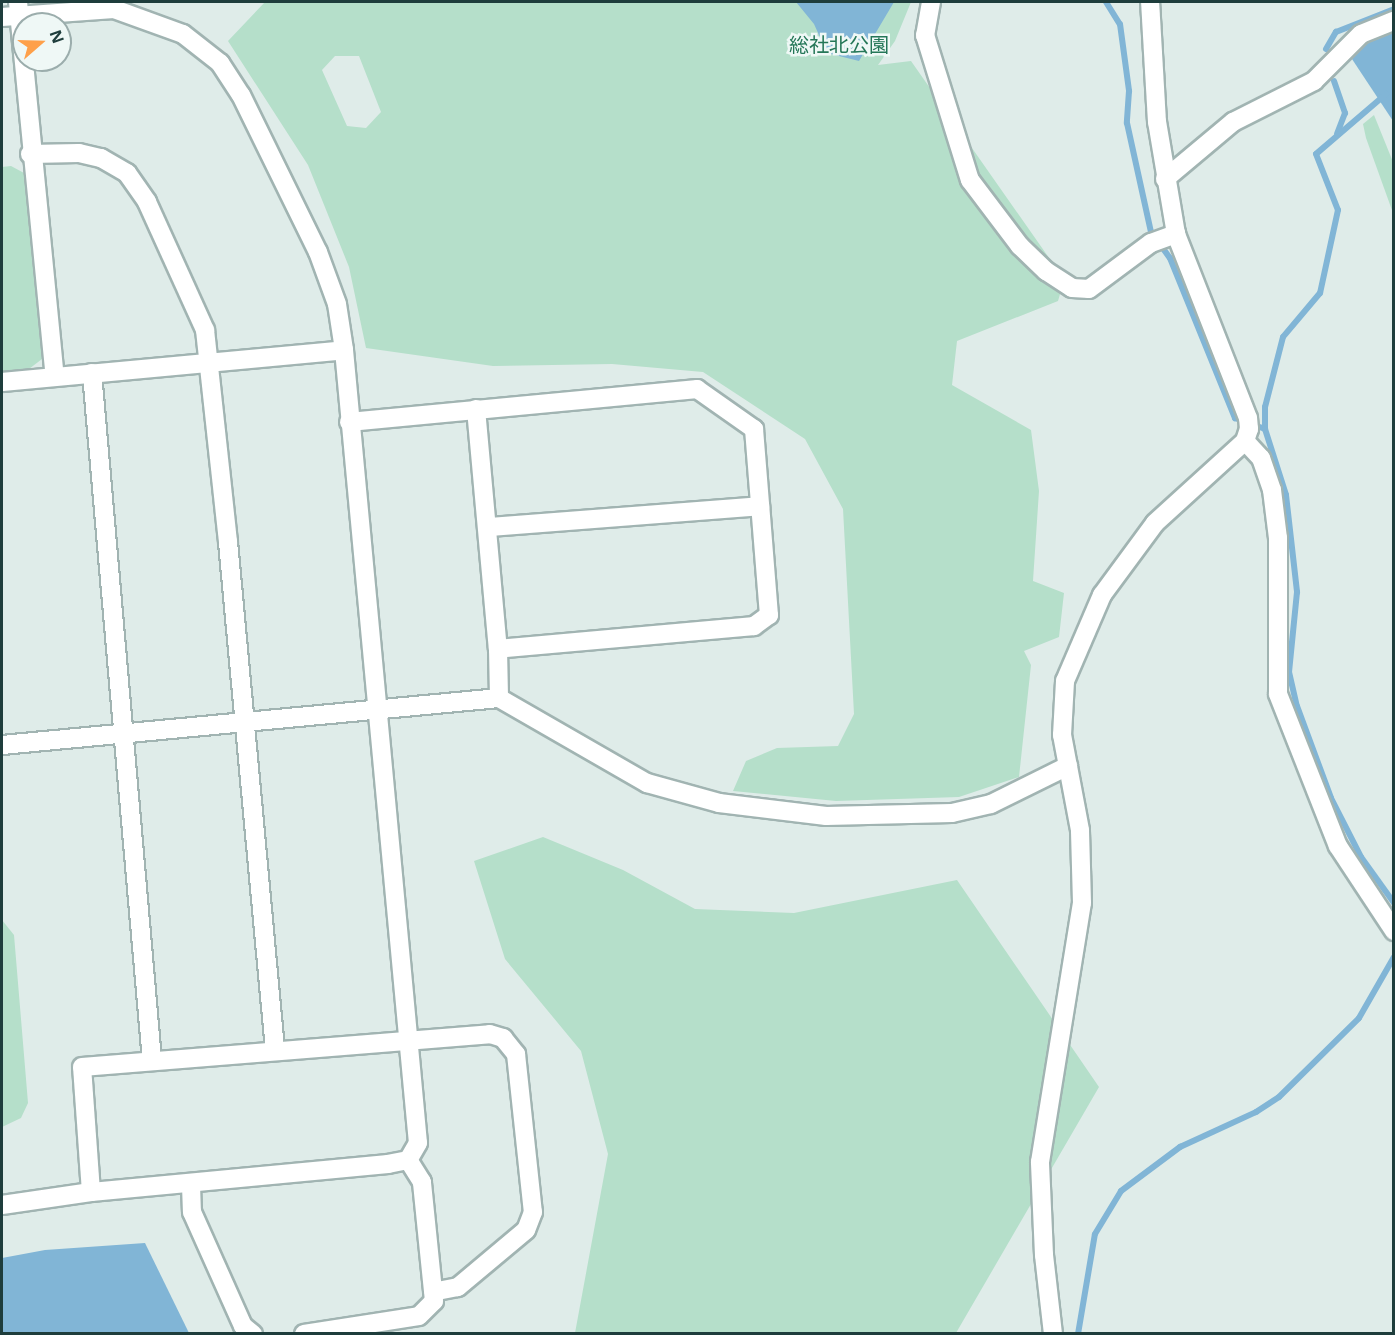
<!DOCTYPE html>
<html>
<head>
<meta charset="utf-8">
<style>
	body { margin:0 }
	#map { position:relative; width:1395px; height:1335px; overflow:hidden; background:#dfece9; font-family:"Noto Sans","Noto Sans JP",sans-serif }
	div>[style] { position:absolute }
	.green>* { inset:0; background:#b5dfca }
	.water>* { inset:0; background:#81b5d6 }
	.stream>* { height:6px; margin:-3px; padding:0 3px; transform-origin:3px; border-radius:3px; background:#81b5d6 }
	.roads { filter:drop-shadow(2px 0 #a1b4b2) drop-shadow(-2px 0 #a1b4b2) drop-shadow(0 2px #a1b4b2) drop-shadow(0 -2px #a1b4b2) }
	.street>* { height:18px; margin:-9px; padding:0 9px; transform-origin:9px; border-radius:9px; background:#fff }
	.secondary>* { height:18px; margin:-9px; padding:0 9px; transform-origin:9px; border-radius:9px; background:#fff }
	span { translate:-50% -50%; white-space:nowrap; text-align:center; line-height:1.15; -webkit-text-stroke:5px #eff8f6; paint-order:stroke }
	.park-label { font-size:20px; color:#257758 }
	.frame { position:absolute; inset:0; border:3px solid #1e3d3c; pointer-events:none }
	.north { position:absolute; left:12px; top:12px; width:60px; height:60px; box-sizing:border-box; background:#eff8f6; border:2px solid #9badac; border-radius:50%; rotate:70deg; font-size:16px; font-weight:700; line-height:24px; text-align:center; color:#1e3d3c }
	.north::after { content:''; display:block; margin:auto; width:21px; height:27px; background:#fea04a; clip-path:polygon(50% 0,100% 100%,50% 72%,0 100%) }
</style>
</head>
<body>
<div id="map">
	<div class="green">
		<div style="clip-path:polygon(evenodd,265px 2px,911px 2px,895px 41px,878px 65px,911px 61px,1054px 265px,1063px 284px,1058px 301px,957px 341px,952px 385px,1031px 430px,1039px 491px,1033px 581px,1064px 593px,1059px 637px,1024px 651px,1031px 665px,1019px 777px,959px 797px,836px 801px,733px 791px,746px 761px,777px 748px,838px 746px,854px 714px,843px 509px,805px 439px,703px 372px,612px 364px,493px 366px,366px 348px,349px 267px,308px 165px,228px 41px,265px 2px,335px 56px,359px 56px,381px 112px,366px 128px,347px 126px,322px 70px,335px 56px)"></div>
		<div style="clip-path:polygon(1374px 115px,1393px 162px,1393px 213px,1366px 138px,1363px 124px)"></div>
		<div style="clip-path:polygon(11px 166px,24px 173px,42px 359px,29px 369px,2px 372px,2px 167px)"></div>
		<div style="clip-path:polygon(543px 837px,623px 870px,695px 909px,794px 913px,957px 880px,1099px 1087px,956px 1333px,575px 1333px,608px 1154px,581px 1051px,505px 959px,474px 861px)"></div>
		<div style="clip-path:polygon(2px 920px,14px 935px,28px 1103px,21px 1118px,2px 1127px)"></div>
	</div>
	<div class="water">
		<div style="clip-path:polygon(796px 2px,894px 2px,859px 61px,827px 53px,814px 24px)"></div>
		<div style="clip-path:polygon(1393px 30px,1393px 121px,1348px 53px,1361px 42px)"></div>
		<div style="clip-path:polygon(145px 1243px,189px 1333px,2px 1333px,2px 1258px,45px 1250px)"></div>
	</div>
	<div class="stream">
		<div style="left:1106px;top:2px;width:26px;rotate:58deg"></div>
		<div style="left:1120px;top:24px;width:68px;rotate:82.3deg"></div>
		<div style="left:1129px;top:91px;width:32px;rotate:94deg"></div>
		<div style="left:1127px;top:123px;width:112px;rotate:77.6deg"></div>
		<div style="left:1151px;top:232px;width:32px;rotate:54deg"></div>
		<div style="left:1170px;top:258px;width:173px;rotate:67.9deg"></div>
		<div style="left:1235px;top:418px;width:32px;rotate:20deg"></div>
		<div style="left:1326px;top:49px;width:20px;rotate:-60deg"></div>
		<div style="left:1336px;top:32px;width:62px;rotate:-21.6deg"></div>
		<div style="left:1334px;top:81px;width:34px;rotate:71deg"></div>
		<div style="left:1345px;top:113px;width:22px;rotate:111deg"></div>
		<div style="left:1386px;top:94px;width:92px;rotate:139.4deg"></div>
		<div style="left:1316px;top:154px;width:60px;rotate:68.6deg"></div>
		<div style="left:1338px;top:210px;width:85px;rotate:102.2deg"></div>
		<div style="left:1320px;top:293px;width:57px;rotate:130.1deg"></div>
		<div style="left:1283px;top:337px;width:72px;rotate:104.4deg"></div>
		<div style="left:1265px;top:407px;width:22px;rotate:90deg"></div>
		<div style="left:1265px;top:429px;width:69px;rotate:72.3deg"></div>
		<div style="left:1286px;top:495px;width:98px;rotate:83.5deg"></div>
		<div style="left:1297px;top:592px;width:80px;rotate:95.7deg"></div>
		<div style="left:1289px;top:672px;width:35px;rotate:77deg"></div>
		<div style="left:1297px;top:706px;width:98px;rotate:69.7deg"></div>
		<div style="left:1331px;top:798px;width:66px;rotate:63deg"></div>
		<div style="left:1361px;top:857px;width:57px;rotate:54.3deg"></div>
		<div style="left:1078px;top:1334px;width:101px;rotate:-80.4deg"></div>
		<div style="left:1095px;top:1234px;width:50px;rotate:-58.8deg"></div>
		<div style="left:1121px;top:1191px;width:74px;rotate:-36.7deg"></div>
		<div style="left:1180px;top:1147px;width:84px;rotate:-24.7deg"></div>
		<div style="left:1256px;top:1112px;width:27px;rotate:-33deg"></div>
		<div style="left:1279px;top:1097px;width:112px;rotate:-44.6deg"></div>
		<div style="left:1359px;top:1018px;width:70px;rotate:-60.2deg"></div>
	</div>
	<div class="roads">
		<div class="street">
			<div style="left:18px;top:2px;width:376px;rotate:84.4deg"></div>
			<div style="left:931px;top:2px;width:34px;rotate:100deg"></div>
			<div style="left:925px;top:35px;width:152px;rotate:72.8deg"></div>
			<div style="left:970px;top:180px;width:83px;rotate:52.9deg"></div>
			<div style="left:1020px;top:246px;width:36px;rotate:44deg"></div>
			<div style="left:1046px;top:271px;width:31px;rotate:33deg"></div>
			<div style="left:1072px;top:288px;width:17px;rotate:3deg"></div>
			<div style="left:1089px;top:289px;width:77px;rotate:-36.6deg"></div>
			<div style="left:1151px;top:243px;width:27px;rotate:-20deg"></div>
			<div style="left:30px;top:154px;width:49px;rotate:-1.2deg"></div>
			<div style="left:79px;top:153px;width:23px;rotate:13deg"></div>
			<div style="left:101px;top:158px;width:30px;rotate:30deg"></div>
			<div style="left:127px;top:173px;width:35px;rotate:55deg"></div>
			<div style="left:147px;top:202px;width:141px;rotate:65.6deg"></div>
			<div style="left:205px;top:330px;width:213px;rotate:83.8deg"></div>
			<div style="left:228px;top:542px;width:510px;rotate:84.71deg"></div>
			<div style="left:1165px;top:179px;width:89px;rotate:-40deg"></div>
			<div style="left:1233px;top:122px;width:91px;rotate:-26.8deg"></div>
			<div style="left:1314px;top:81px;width:66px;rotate:-45deg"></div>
			<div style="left:1361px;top:34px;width:35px;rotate:-22deg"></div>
			<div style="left:92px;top:373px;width:690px;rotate:85.01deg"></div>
			<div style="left:2px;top:382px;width:343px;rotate:-5.3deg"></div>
			<div style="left:476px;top:409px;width:241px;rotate:84.8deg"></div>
			<div style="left:498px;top:649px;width:49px;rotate:88.8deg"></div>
			<div style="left:349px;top:422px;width:350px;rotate:-5.4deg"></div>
			<div style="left:697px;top:389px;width:70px;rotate:35.1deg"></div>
			<div style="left:754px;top:429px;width:187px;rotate:85.4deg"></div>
			<div style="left:769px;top:615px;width:19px;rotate:144deg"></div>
			<div style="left:754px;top:626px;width:257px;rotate:174.9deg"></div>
			<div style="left:1245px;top:441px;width:23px;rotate:47deg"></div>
			<div style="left:1261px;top:458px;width:34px;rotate:71deg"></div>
			<div style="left:1272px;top:490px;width:48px;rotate:82.9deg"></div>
			<div style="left:1278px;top:538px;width:156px;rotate:90deg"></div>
			<div style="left:1278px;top:694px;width:163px;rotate:68.5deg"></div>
			<div style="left:1338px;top:846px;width:102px;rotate:56.6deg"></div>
			<div style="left:489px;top:527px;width:272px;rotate:-4.4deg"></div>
			<div style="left:2px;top:745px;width:499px;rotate:-5.4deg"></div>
			<div style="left:499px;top:698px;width:171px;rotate:29.9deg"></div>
			<div style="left:647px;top:783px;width:75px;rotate:15.5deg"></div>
			<div style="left:719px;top:803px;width:108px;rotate:6.9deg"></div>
			<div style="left:826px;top:816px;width:126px;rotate:-1.4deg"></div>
			<div style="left:952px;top:813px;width:40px;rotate:-13deg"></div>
			<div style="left:991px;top:804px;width:86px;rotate:-26.3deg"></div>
			<div style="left:191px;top:1185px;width:27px;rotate:88deg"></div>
			<div style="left:192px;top:1212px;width:125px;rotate:65.9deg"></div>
			<div style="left:243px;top:1326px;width:13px;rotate:39deg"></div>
			<div style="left:91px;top:1192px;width:125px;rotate:-94.1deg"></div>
			<div style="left:82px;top:1067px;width:409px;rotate:-4.6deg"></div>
			<div style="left:490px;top:1034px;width:14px;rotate:17deg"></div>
			<div style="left:503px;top:1038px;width:21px;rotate:51deg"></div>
			<div style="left:516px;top:1054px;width:159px;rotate:83.9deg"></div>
			<div style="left:533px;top:1212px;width:19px;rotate:111deg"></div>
			<div style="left:526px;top:1230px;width:89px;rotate:140deg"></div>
			<div style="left:458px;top:1287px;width:25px;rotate:169deg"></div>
			<div style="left:304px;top:1334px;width:116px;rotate:-8.9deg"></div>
			<div style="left:419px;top:1316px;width:21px;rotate:-45deg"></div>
			<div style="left:434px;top:1301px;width:120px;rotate:-95.8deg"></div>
			<div style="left:422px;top:1182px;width:26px;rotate:-122deg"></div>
			<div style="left:1053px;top:1334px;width:80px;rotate:-96.5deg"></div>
			<div style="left:1044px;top:1255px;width:93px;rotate:-92.5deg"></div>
			<div style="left:1040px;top:1162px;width:262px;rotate:-80.8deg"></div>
			<div style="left:1082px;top:903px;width:73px;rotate:-91.6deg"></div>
			<div style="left:1080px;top:830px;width:97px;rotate:-100.7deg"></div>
			<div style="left:1062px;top:735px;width:54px;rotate:-86.8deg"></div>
			<div style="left:1065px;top:681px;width:94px;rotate:-66.7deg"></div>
			<div style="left:1102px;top:595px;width:89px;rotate:-53.6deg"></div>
			<div style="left:1155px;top:523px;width:122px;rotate:-42.3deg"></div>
			<div style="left:1245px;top:441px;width:13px;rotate:-72deg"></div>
			<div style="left:1249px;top:429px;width:11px;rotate:-95deg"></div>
			<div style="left:1248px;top:418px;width:198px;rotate:-111.4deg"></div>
			<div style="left:1176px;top:234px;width:114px;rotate:-99.6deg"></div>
			<div style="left:1157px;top:122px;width:120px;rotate:-93.3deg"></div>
		</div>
		<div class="secondary">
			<div style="left:2px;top:17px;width:112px;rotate:-4.1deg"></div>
			<div style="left:114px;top:9px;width:73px;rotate:19.9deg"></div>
			<div style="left:183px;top:34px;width:47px;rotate:38.1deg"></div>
			<div style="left:220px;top:63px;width:38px;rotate:57deg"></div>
			<div style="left:241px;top:95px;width:175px;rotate:63.9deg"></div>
			<div style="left:318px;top:252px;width:55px;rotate:69.9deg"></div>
			<div style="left:337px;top:304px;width:47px;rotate:81.3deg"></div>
			<div style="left:344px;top:350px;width:796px;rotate:84.67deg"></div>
			<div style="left:418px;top:1143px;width:20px;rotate:120deg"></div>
			<div style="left:408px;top:1160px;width:20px;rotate:169deg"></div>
			<div style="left:388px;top:1164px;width:298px;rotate:174.6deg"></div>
			<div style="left:91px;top:1192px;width:90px;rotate:171.7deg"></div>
		</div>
	</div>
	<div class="park-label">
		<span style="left:839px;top:44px">総社北公園</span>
	</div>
	<div class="frame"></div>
	<div class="north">N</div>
</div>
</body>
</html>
